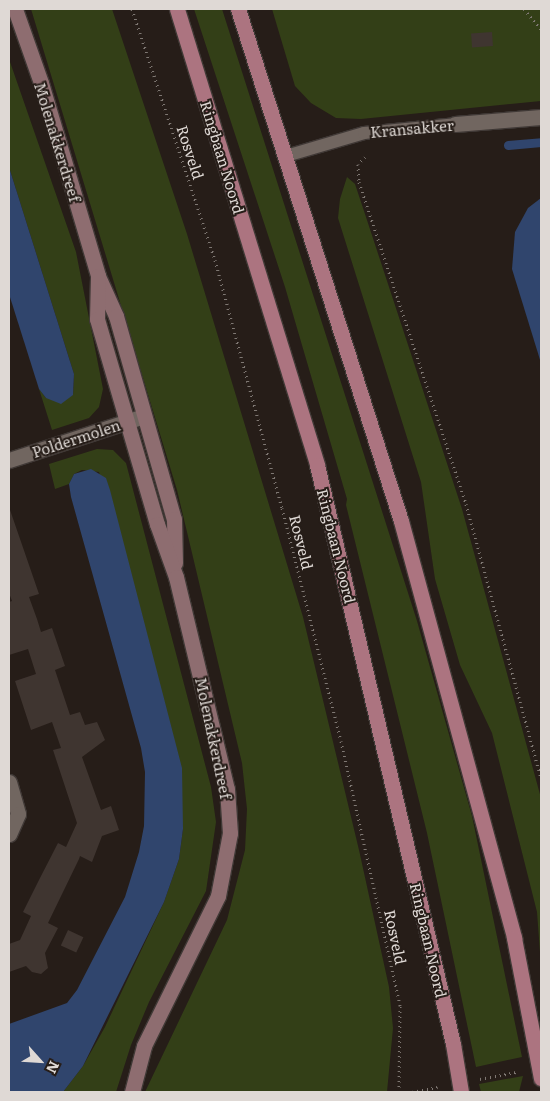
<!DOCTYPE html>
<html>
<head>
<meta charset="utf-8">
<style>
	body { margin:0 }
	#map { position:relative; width:550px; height:1101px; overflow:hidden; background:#261d18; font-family:Literata,serif }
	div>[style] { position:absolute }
	.green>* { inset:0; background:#333f17 }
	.water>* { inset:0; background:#30456d }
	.stream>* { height:9px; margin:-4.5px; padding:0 4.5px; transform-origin:4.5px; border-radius:4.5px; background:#30456d }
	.building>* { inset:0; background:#3f3530; transform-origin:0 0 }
	.path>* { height:3px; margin-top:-1.5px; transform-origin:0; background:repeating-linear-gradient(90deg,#7f7873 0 1px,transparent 0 5px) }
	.roads { filter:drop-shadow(1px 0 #403936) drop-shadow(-1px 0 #403936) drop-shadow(0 1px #403936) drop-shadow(0 -1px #403936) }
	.lane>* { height:12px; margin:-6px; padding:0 6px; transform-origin:6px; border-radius:6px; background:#716660 }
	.street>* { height:15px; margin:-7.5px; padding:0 7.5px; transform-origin:7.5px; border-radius:7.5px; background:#716660 }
	.secondary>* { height:15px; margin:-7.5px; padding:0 7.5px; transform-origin:7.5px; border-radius:7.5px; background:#8e6d70 }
	.primary>* { height:15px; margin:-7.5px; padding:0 7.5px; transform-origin:7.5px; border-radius:7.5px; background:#ac7480 }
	span { translate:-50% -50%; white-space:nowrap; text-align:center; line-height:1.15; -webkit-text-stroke:4px #261d18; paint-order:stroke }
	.street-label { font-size:15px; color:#dfd9d5 }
	.frame { position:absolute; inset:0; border:10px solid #dfd9d5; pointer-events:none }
	.north { position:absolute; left:15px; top:1036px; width:50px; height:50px; -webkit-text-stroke:4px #261d18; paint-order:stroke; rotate:116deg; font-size:14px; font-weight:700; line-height:20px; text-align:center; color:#dfd9d5 }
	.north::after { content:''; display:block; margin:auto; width:18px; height:22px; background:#dfd9d5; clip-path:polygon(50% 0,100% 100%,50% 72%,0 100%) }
</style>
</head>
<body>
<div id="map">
	<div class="green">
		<div style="clip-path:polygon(31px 9px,112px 9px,187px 234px,303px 617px,359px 850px,389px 987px,393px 1028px,387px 1092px,145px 1092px,227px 920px,245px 850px,247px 809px,242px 763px,177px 490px)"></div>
		<div style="clip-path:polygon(194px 9px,222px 9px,417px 621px,472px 816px,522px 1057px,476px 1067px,427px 833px,346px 505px,347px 499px,285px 287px)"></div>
		<div style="clip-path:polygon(272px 9px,541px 9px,541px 101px,361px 119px,336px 118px,311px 103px,295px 86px)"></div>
		<div style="clip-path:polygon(9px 59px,76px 252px,103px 389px,99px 407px,89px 418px,52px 430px,39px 389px,46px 398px,73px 395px,74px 374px,9px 167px)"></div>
		<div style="clip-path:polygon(347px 177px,355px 184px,364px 211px,462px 509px,541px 798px,541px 966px,537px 912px,492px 733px,460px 665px,435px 579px,421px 482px,338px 218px,340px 199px)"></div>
		<div style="clip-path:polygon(97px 449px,113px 450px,126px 463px,211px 787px,216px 822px,206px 891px,149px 1002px,131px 1045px,116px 1092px,63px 1092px,83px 1066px,105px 1027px,164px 902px,179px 859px,183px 829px,99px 472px,82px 470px,74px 474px,69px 484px,55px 489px,49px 464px)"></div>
		<div style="clip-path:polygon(523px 1076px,519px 1092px,481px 1092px,479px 1084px)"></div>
	</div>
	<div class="water">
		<div style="clip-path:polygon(9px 167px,74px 374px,73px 395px,61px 404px,46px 398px,39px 389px,9px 294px)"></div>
		<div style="clip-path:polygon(541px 198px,541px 363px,512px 269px,515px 232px,528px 208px)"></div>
		<div style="clip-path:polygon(91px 469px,106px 478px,110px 490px,182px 768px,183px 829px,179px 859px,164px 902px,83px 1066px,63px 1092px,9px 1092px,9px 1024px,67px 1003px,77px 990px,125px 897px,139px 852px,144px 826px,145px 772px,141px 748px,71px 497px,69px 484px,74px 474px)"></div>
	</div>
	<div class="stream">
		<div style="left:508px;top:145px;width:33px;rotate:-5deg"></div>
	</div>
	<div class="building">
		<div style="left:492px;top:32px;width:14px;height:21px;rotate:86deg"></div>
		<div style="clip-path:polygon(9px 507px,39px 594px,29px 597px,37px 619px,41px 632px,52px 628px,65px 666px,55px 670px,70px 715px,80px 712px,85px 725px,97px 722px,105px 740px,82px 757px,101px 810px,111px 806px,119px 830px,102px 836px,92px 862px,80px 856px,79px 859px,48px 923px,58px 928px,45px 953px,48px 968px,41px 974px,32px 972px,26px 966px,9px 972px,9px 944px,20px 940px,31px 916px,23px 912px,40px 878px,58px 843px,66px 847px,77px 823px,53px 750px,61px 748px,52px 722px,31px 730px,15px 681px,36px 674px,28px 649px,9px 655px,9px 602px,12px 601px,9px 593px)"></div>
		<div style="left:68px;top:930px;width:17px;height:17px;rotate:25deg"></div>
	</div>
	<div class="path">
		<div style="left:132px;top:9px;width:264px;rotate:71.7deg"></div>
		<div style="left:215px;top:260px;width:257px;rotate:74.9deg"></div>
		<div style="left:282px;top:508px;width:240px;rotate:75.8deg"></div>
		<div style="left:341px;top:741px;width:271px;rotate:77.4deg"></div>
		<div style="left:400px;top:1006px;width:86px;rotate:90.7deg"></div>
		<div style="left:524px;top:9px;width:26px;rotate:50deg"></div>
		<div style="left:365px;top:157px;width:10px;rotate:135deg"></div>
		<div style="left:358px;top:164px;width:18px;rotate:87deg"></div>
		<div style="left:359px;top:182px;width:339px;rotate:71.6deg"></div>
		<div style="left:466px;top:504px;width:284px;rotate:74.7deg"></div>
		<div style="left:480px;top:1079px;width:37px;rotate:-11deg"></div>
		<div style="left:412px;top:1092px;width:26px;rotate:-11deg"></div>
	</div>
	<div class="roads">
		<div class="lane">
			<div style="left:286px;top:156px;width:81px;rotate:-16.4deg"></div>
			<div style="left:364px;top:133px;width:91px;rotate:-5.6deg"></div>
		</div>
		<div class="street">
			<div style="left:455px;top:124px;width:86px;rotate:-4.7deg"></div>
			<div style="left:9px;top:460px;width:142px;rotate:-18.1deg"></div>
			<div style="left:9px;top:782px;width:33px;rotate:74deg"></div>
			<div style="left:18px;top:814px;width:22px;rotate:114deg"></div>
		</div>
		<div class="secondary">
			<div style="left:15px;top:9px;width:78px;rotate:70.6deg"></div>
			<div style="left:41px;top:83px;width:201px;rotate:73.5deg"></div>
			<div style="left:98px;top:276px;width:44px;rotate:65.8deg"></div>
			<div style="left:116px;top:316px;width:211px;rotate:74.1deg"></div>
			<div style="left:174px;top:519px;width:44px;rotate:88.7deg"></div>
			<div style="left:98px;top:276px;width:43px;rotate:91.3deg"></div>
			<div style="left:97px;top:319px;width:214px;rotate:73.7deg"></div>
			<div style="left:157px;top:524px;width:56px;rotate:70.3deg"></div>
			<div style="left:176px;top:577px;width:218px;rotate:76.5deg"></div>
			<div style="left:227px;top:789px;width:44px;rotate:86.1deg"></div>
			<div style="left:230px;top:833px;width:64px;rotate:100.8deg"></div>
			<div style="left:218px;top:896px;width:167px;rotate:116.3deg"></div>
			<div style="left:144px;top:1046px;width:48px;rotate:104.6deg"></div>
		</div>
		<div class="primary">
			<div style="left:177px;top:9px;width:477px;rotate:72.9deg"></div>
			<div style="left:317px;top:465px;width:595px;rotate:76.78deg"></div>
			<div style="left:453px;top:1044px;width:49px;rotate:80.5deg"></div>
			<div style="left:238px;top:9px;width:537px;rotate:72.34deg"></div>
			<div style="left:401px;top:521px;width:432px;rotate:74.8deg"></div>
			<div style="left:514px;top:938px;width:143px;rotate:79.1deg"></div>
		</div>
	</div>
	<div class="street-label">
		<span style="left:412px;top:128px;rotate:-5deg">Kransakker</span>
		<span style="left:58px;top:142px;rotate:73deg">Molenakkerdreef</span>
		<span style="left:191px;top:152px;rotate:72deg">Rosveld</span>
		<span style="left:223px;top:157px;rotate:73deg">Ringbaan Noord</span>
		<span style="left:76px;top:438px;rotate:-18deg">Poldermolen</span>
		<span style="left:302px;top:542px;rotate:76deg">Rosveld</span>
		<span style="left:337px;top:546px;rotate:76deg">Ringbaan Noord</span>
		<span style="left:214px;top:738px;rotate:78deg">Molenakkerdreef</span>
		<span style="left:396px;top:937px;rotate:78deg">Rosveld</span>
		<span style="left:429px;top:940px;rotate:77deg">Ringbaan Noord</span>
	</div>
	<div class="frame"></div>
	<div class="north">N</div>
</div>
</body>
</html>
